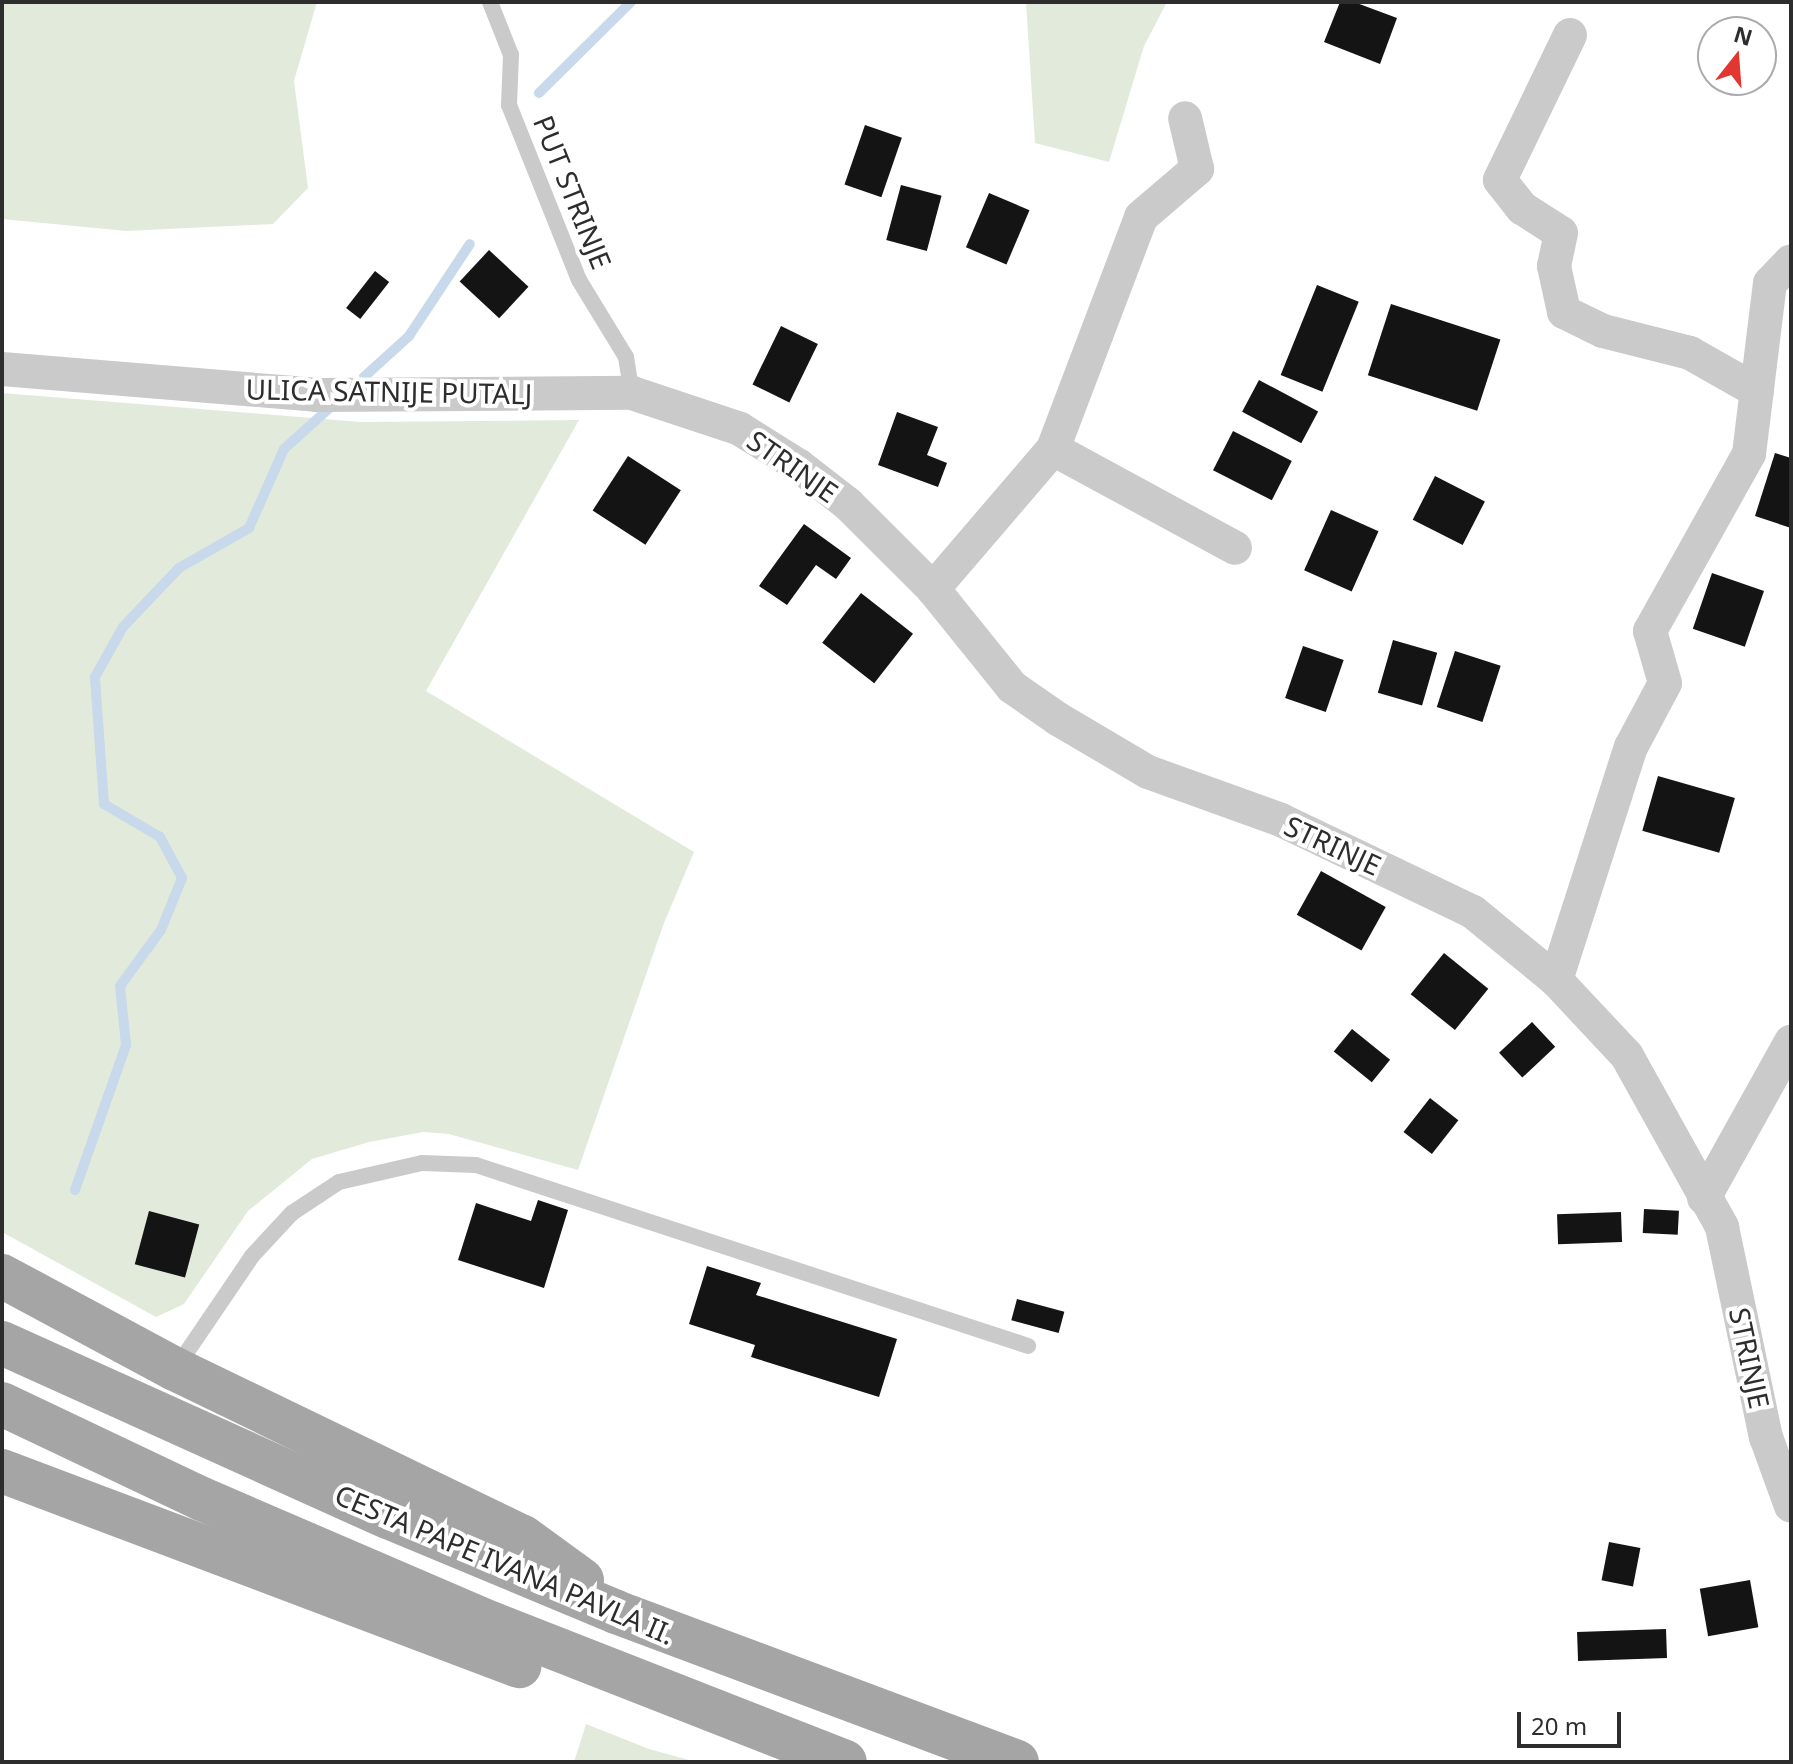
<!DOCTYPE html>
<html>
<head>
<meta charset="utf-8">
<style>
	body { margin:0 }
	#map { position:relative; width:1793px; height:1764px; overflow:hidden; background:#fff; font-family:"Noto Sans",sans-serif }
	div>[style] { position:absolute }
	.green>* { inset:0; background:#e2ebdb }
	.stream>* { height:10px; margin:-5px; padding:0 5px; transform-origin:5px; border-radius:5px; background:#c7d9ea }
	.building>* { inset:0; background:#141414; transform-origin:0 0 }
	.service>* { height:16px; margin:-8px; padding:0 8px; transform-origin:8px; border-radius:8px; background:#cacaca }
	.minor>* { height:34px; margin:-17px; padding:0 17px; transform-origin:17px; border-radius:17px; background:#cacaca }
	.primary>* { height:44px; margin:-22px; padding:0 22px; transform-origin:22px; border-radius:22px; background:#a5a5a5 }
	span { translate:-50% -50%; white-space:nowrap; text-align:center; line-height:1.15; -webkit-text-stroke:8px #fff; paint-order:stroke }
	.street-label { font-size:28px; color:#2d2d2d }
	.frame { position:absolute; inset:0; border:4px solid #2d2d2d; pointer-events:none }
	.north { position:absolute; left:1697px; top:16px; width:80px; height:80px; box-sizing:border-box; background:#fff; border:2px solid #ababab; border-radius:50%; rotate:17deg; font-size:22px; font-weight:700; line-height:32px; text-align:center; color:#2d2d2d }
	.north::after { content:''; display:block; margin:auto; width:28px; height:36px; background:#e23631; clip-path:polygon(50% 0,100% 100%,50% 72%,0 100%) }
	.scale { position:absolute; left:1517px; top:1712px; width:104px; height:36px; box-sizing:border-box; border:4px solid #2d2d2d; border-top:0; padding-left:10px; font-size:24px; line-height:28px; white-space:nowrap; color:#2d2d2d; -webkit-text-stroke:6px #fff; paint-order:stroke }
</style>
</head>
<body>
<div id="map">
	<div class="green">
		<div style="clip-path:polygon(2px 2px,317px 2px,294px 81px,308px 188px,273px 224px,126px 231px,2px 219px)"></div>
		<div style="clip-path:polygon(1026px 2px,1167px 2px,1144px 46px,1109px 162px,1035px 143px)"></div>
		<div style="clip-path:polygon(2px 393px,361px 422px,579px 420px,426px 691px,694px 852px,664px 923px,578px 1170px,449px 1134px,423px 1132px,369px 1142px,312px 1159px,248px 1211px,184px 1304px,156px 1317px,2px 1232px)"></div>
		<div style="clip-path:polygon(586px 1724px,649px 1749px,696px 1762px,574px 1762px)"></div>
	</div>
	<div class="stream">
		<div style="left:539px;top:93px;width:129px;rotate:-44.7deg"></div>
		<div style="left:353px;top:387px;width:76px;rotate:-42.3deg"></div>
		<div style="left:409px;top:336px;width:110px;rotate:-56.5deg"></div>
		<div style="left:75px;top:1190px;width:154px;rotate:-70.6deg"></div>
		<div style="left:126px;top:1045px;width:59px;rotate:-95.8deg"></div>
		<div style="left:120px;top:986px;width:69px;rotate:-53.8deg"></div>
		<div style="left:161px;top:930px;width:56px;rotate:-68deg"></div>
		<div style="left:182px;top:878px;width:47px;rotate:-118.2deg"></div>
		<div style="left:160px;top:837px;width:65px;rotate:-149.5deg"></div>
		<div style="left:104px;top:804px;width:127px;rotate:-94.1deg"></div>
		<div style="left:95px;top:677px;width:57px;rotate:-60.8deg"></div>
		<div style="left:123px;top:627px;width:81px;rotate:-46.5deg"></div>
		<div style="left:179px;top:568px;width:81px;rotate:-29.7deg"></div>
		<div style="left:249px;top:528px;width:86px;rotate:-66.1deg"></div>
		<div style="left:284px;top:449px;width:69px;rotate:-42deg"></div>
	</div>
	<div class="building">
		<div style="clip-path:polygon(1340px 2px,1354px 2px,1397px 18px,1380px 64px,1324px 42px)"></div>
		<div style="left:865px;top:125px;width:39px;height:63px;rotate:19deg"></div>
		<div style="left:901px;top:185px;width:42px;height:57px;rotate:15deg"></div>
		<div style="left:989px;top:193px;width:44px;height:59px;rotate:23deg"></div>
		<div style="left:489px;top:250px;width:54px;height:43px;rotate:43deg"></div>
		<div style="left:375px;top:271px;width:18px;height:47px;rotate:38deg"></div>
		<div style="left:1317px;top:285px;width:45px;height:97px;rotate:22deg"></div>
		<div style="left:1391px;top:304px;width:115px;height:75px;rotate:18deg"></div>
		<div style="left:781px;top:326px;width:41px;height:65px;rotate:26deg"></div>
		<div style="left:1259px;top:380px;width:67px;height:36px;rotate:28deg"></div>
		<div style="clip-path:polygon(897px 412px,938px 427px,927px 455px,947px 463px,938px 487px,878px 465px)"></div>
		<div style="left:1233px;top:431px;width:66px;height:44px;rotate:27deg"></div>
		<div style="clip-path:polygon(1775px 453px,1791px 458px,1791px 528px,1755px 516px)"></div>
		<div style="left:628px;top:456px;width:63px;height:65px;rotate:33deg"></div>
		<div style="left:1435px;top:476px;width:56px;height:49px;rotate:27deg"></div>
		<div style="left:1331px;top:510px;width:52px;height:66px;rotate:24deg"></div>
		<div style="clip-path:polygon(804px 524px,851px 558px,836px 579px,816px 565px,787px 605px,759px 586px)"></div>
		<div style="left:1712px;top:573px;width:55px;height:59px;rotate:19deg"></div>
		<div style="left:861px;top:593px;width:66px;height:63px;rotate:38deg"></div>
		<div style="left:1393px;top:640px;width:46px;height:55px;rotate:16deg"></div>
		<div style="left:1303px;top:646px;width:43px;height:55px;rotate:19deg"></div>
		<div style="left:1455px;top:651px;width:48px;height:59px;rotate:18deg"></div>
		<div style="left:1658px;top:776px;width:80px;height:57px;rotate:16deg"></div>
		<div style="left:1321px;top:871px;width:74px;height:50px;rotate:29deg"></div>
		<div style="left:1444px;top:953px;width:57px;height:53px;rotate:39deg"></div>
		<div style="left:1532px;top:1022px;width:34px;height:45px;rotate:47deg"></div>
		<div style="left:1352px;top:1029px;width:49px;height:29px;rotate:39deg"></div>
		<div style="left:1430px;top:1098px;width:36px;height:43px;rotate:38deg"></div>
		<div style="clip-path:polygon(538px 1200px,568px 1210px,544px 1288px,458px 1260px,476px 1203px,531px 1221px)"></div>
		<div style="left:1644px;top:1209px;width:35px;height:24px;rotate:3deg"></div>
		<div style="left:149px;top:1211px;width:52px;height:55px;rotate:15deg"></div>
		<div style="left:1621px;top:1212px;width:30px;height:64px;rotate:88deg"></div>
		<div style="clip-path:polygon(707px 1266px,761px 1283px,756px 1295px,897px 1339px,879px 1397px,751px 1357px,755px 1345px,689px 1324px)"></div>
		<div style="left:1017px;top:1299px;width:49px;height:22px;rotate:15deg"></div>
		<div style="left:1609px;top:1542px;width:32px;height:39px;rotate:11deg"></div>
		<div style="left:1750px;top:1580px;width:48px;height:51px;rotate:80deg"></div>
		<div style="left:1666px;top:1629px;width:29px;height:89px;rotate:88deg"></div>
	</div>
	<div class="service">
		<div style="left:490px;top:2px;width:57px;rotate:68.4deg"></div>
		<div style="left:511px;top:55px;width:50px;rotate:92.3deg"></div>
		<div style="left:509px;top:105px;width:188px;rotate:68.2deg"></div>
		<div style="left:579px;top:280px;width:90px;rotate:58.6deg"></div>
		<div style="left:626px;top:357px;width:36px;rotate:81deg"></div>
		<div style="left:176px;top:1368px;width:135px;rotate:-55.8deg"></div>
		<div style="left:252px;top:1256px;width:59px;rotate:-47.1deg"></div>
		<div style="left:292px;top:1213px;width:56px;rotate:-33.4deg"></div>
		<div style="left:339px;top:1182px;width:85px;rotate:-12.9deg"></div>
		<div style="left:422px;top:1163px;width:54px;rotate:2.1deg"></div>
		<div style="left:476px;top:1165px;width:581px;rotate:18.15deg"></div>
	</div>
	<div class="minor">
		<div style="left:1570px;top:35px;width:161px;rotate:115.8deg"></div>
		<div style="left:1500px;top:180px;width:36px;rotate:52deg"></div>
		<div style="left:1522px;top:208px;width:46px;rotate:32.7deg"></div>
		<div style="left:1561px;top:233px;width:34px;rotate:102deg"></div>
		<div style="left:1554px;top:266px;width:47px;rotate:77.7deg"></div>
		<div style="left:1564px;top:312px;width:43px;rotate:26deg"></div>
		<div style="left:1603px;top:331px;width:90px;rotate:14.2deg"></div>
		<div style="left:1690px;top:353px;width:77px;rotate:29.6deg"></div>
		<div style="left:2px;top:369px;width:315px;rotate:4.7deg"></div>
		<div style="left:316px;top:395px;width:316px;rotate:-0.4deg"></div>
		<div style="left:632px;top:393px;width:114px;rotate:18.4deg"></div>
		<div style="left:740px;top:429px;width:70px;rotate:32.1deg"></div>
		<div style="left:799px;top:466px;width:62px;rotate:37.8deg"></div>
		<div style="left:848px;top:504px;width:120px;rotate:45deg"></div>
		<div style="left:933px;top:589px;width:126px;rotate:51.1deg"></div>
		<div style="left:1012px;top:687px;width:56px;rotate:34.8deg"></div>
		<div style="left:1058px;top:719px;width:104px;rotate:30.5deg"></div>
		<div style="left:1148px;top:772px;width:141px;rotate:19.8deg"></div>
		<div style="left:1281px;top:820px;width:213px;rotate:25.6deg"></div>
		<div style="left:1473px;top:912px;width:107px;rotate:39.3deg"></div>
		<div style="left:1556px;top:980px;width:104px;rotate:46.9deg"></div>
		<div style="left:1627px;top:1056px;width:196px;rotate:60.9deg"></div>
		<div style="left:1722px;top:1227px;width:215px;rotate:78.2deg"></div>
		<div style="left:1766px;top:1437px;width:73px;rotate:70.1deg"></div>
		<div style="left:1053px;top:449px;width:207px;rotate:28.5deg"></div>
		<div style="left:933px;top:589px;width:184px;rotate:-49.4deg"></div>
		<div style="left:1053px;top:449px;width:248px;rotate:-69.2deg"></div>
		<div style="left:1141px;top:217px;width:74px;rotate:-40.6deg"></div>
		<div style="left:1197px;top:169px;width:52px;rotate:-103.2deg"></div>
		<div style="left:1556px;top:980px;width:245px;rotate:-72.2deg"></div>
		<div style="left:1631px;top:747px;width:72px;rotate:-62deg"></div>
		<div style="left:1665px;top:683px;width:54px;rotate:-106.1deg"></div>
		<div style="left:1650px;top:631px;width:203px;rotate:-60.8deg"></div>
		<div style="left:1749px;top:454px;width:172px;rotate:-83deg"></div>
		<div style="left:1770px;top:283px;width:30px;rotate:-46deg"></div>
		<div style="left:1704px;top:1198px;width:179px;rotate:-60.9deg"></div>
	</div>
	<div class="primary">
		<div style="left:2px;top:1276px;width:196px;rotate:28.3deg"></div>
		<div style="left:175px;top:1369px;width:386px;rotate:25.8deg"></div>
		<div style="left:523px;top:1537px;width:73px;rotate:36.1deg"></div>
		<div style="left:2px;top:1343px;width:423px;rotate:24.3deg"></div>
		<div style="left:388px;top:1517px;width:247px;rotate:22.6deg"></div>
		<div style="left:616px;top:1612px;width:428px;rotate:20.5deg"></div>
		<div style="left:2px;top:1404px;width:221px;rotate:25.4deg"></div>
		<div style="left:202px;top:1499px;width:301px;rotate:23.3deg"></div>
		<div style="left:478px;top:1618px;width:394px;rotate:21.4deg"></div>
		<div style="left:2px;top:1471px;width:553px;rotate:20.67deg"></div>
	</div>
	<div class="street-label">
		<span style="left:573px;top:192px;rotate:68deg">PUT STRINJE</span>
		<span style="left:389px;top:391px;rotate:1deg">ULICA SATNIJE PUTALJ</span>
		<span style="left:793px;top:466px;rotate:35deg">STRINJE</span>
		<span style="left:1333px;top:845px;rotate:25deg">STRINJE</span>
		<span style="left:1750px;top:1358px;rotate:78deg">STRINJE</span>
		<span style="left:505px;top:1564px;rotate:23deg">CESTA PAPE IVANA PAVLA II.</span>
	</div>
	<div class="frame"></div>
	<div class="north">N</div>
	<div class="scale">20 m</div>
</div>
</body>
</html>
